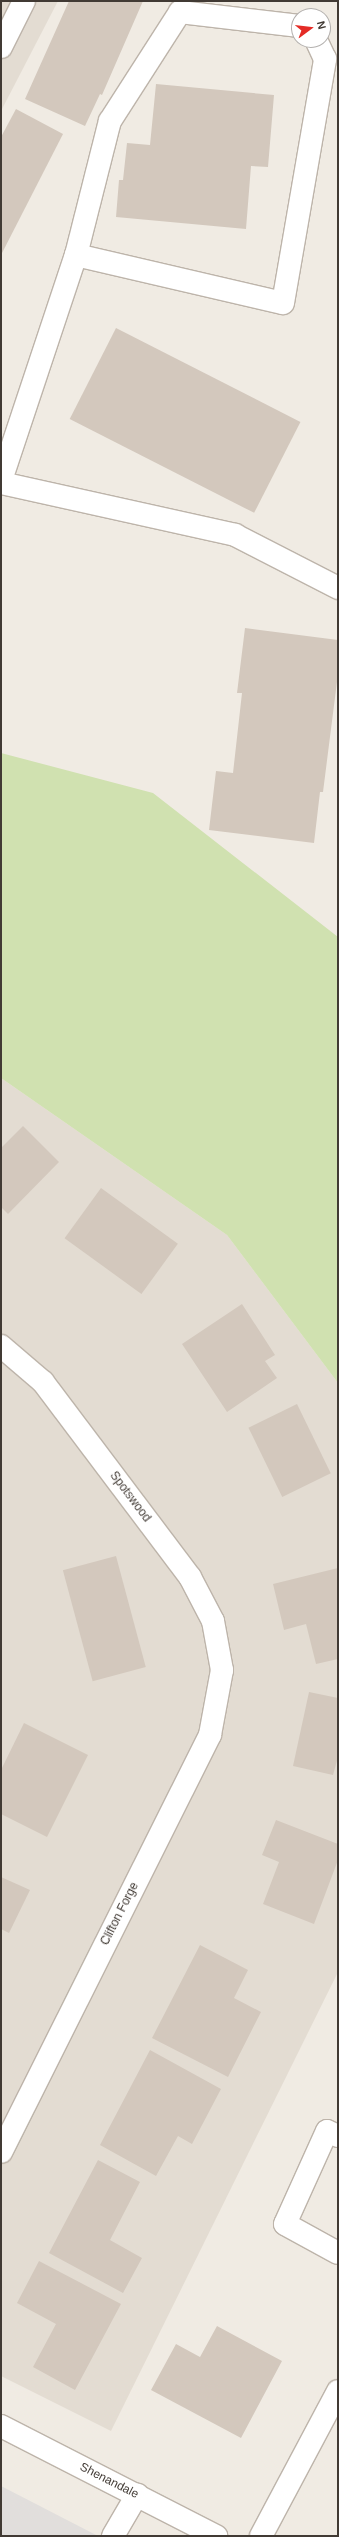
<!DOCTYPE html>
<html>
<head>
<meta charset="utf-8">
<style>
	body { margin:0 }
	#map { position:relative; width:339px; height:2537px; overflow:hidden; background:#f0ebe3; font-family:Arial,sans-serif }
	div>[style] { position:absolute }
	.residential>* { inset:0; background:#e3dcd2 }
	.green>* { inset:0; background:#d0e1b0 }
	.parking>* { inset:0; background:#e1dedc }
	.building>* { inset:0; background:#d3c8bd; transform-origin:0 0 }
	.roads { filter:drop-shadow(1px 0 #bdb4aa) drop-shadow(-1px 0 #bdb4aa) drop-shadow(0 1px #bdb4aa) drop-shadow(0 -1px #bdb4aa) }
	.minor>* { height:22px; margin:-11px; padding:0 11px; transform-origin:11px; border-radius:11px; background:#fff }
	span { translate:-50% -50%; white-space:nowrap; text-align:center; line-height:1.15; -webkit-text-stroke:4px #fff; paint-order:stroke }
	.street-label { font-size:12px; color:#413a34 }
	.frame { position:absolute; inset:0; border:2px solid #413a34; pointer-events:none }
	.north { position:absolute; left:291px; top:8px; width:40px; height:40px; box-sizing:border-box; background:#fff; border:1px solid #b3b0ae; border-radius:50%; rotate:75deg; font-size:11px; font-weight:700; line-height:16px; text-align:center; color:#413a34 }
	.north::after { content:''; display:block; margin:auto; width:14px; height:18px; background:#e42c26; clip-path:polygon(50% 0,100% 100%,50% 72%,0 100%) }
</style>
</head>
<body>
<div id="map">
	<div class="residential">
		<div style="clip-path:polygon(1px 1px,58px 1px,1px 111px)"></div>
		<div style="clip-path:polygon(1px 1078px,227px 1235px,338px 1383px,338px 1972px,111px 2431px,1px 2376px)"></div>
	</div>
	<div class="green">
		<div style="clip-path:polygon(1px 753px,153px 793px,338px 937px,338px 1383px,227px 1235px,1px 1078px)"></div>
	</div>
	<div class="parking">
		<div style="clip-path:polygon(1px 2486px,98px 2536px,1px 2536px)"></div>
	</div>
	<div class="building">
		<div style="clip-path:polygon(69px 1px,143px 1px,102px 95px,100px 94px,85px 126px,25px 99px)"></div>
		<div style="clip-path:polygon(156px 84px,274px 95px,268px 167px,251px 166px,246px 229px,116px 217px,119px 180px,123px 180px,127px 143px,150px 145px)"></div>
		<div style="clip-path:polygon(16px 109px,63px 134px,1px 255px,1px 137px)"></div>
		<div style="left:116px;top:328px;width:207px;height:102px;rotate:27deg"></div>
		<div style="clip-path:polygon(245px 628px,338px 640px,338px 674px,323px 792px,320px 792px,314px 843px,209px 830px,216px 771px,233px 773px,242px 693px,237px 693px)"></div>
		<div style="clip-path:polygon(23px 1126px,59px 1162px,8px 1214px,1px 1207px,1px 1148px)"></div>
		<div style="left:101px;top:1188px;width:95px;height:62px;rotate:36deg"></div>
		<div style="clip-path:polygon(242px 1304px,275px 1355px,265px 1361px,277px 1378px,227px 1412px,182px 1344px)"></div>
		<div style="left:297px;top:1404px;width:77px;height:54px;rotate:64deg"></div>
		<div style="left:116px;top:1556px;width:115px;height:55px;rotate:75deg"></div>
		<div style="clip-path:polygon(338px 1568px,338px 1659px,316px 1664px,306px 1624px,284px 1630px,273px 1584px)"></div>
		<div style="clip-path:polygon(309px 1692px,338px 1698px,338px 1757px,333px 1775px,293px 1766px)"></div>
		<div style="clip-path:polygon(24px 1723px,88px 1755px,47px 1837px,1px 1814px,1px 1770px)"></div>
		<div style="clip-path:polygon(276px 1820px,338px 1844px,338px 1860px,314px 1924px,263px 1904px,279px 1862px,262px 1855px)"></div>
		<div style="clip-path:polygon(1px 1877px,30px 1890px,9px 1933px,1px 1929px)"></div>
		<div style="clip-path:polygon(200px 1945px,248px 1970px,234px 1998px,261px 2012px,228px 2077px,152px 2038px)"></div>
		<div style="clip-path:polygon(150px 2050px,221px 2089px,192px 2144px,178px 2136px,156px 2176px,100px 2145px)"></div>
		<div style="clip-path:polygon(98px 2160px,140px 2182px,110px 2240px,142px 2258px,123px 2293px,49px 2253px)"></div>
		<div style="clip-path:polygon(39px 2261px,121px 2304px,75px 2390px,33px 2367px,56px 2324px,17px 2303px)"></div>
		<div style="clip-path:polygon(217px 2326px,282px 2361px,241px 2438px,151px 2390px,176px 2344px,200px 2357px)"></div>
	</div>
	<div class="roads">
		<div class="minor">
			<div style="left:1px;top:47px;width:51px;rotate:-63.4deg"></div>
			<div style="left:76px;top:255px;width:212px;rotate:13.1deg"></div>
			<div style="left:283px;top:303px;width:248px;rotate:-80.2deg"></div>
			<div style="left:325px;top:59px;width:21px;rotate:-115deg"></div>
			<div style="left:1px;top:480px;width:237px;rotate:-71.6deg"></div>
			<div style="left:76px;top:255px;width:138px;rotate:-75.8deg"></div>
			<div style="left:110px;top:121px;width:130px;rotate:-57.3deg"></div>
			<div style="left:180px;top:12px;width:120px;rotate:6.7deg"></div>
			<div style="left:1px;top:483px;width:240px;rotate:12.5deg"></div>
			<div style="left:235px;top:535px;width:116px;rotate:27.2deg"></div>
			<div style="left:1px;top:1346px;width:55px;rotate:40.6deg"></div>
			<div style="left:43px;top:1382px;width:244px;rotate:53deg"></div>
			<div style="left:190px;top:1577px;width:50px;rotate:62.4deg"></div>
			<div style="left:213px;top:1621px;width:50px;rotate:79.6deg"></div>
			<div style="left:222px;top:1670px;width:66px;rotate:100.5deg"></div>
			<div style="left:210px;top:1735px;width:466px;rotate:116.6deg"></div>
			<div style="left:338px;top:2136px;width:12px;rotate:-156deg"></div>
			<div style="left:327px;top:2131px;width:102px;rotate:114.3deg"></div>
			<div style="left:285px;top:2224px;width:60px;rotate:28.7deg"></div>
			<div style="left:1px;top:2426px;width:242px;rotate:27.1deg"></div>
			<div style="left:113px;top:2536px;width:48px;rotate:-59.7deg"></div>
			<div style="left:261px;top:2536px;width:164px;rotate:-62deg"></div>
		</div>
	</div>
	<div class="street-label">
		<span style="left:130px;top:1497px;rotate:53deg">Spotswood</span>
		<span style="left:120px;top:1914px;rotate:-63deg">Clifton Forge</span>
		<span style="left:109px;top:2481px;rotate:27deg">Shenandale</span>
	</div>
	<div class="frame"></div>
	<div class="north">N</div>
</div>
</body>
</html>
